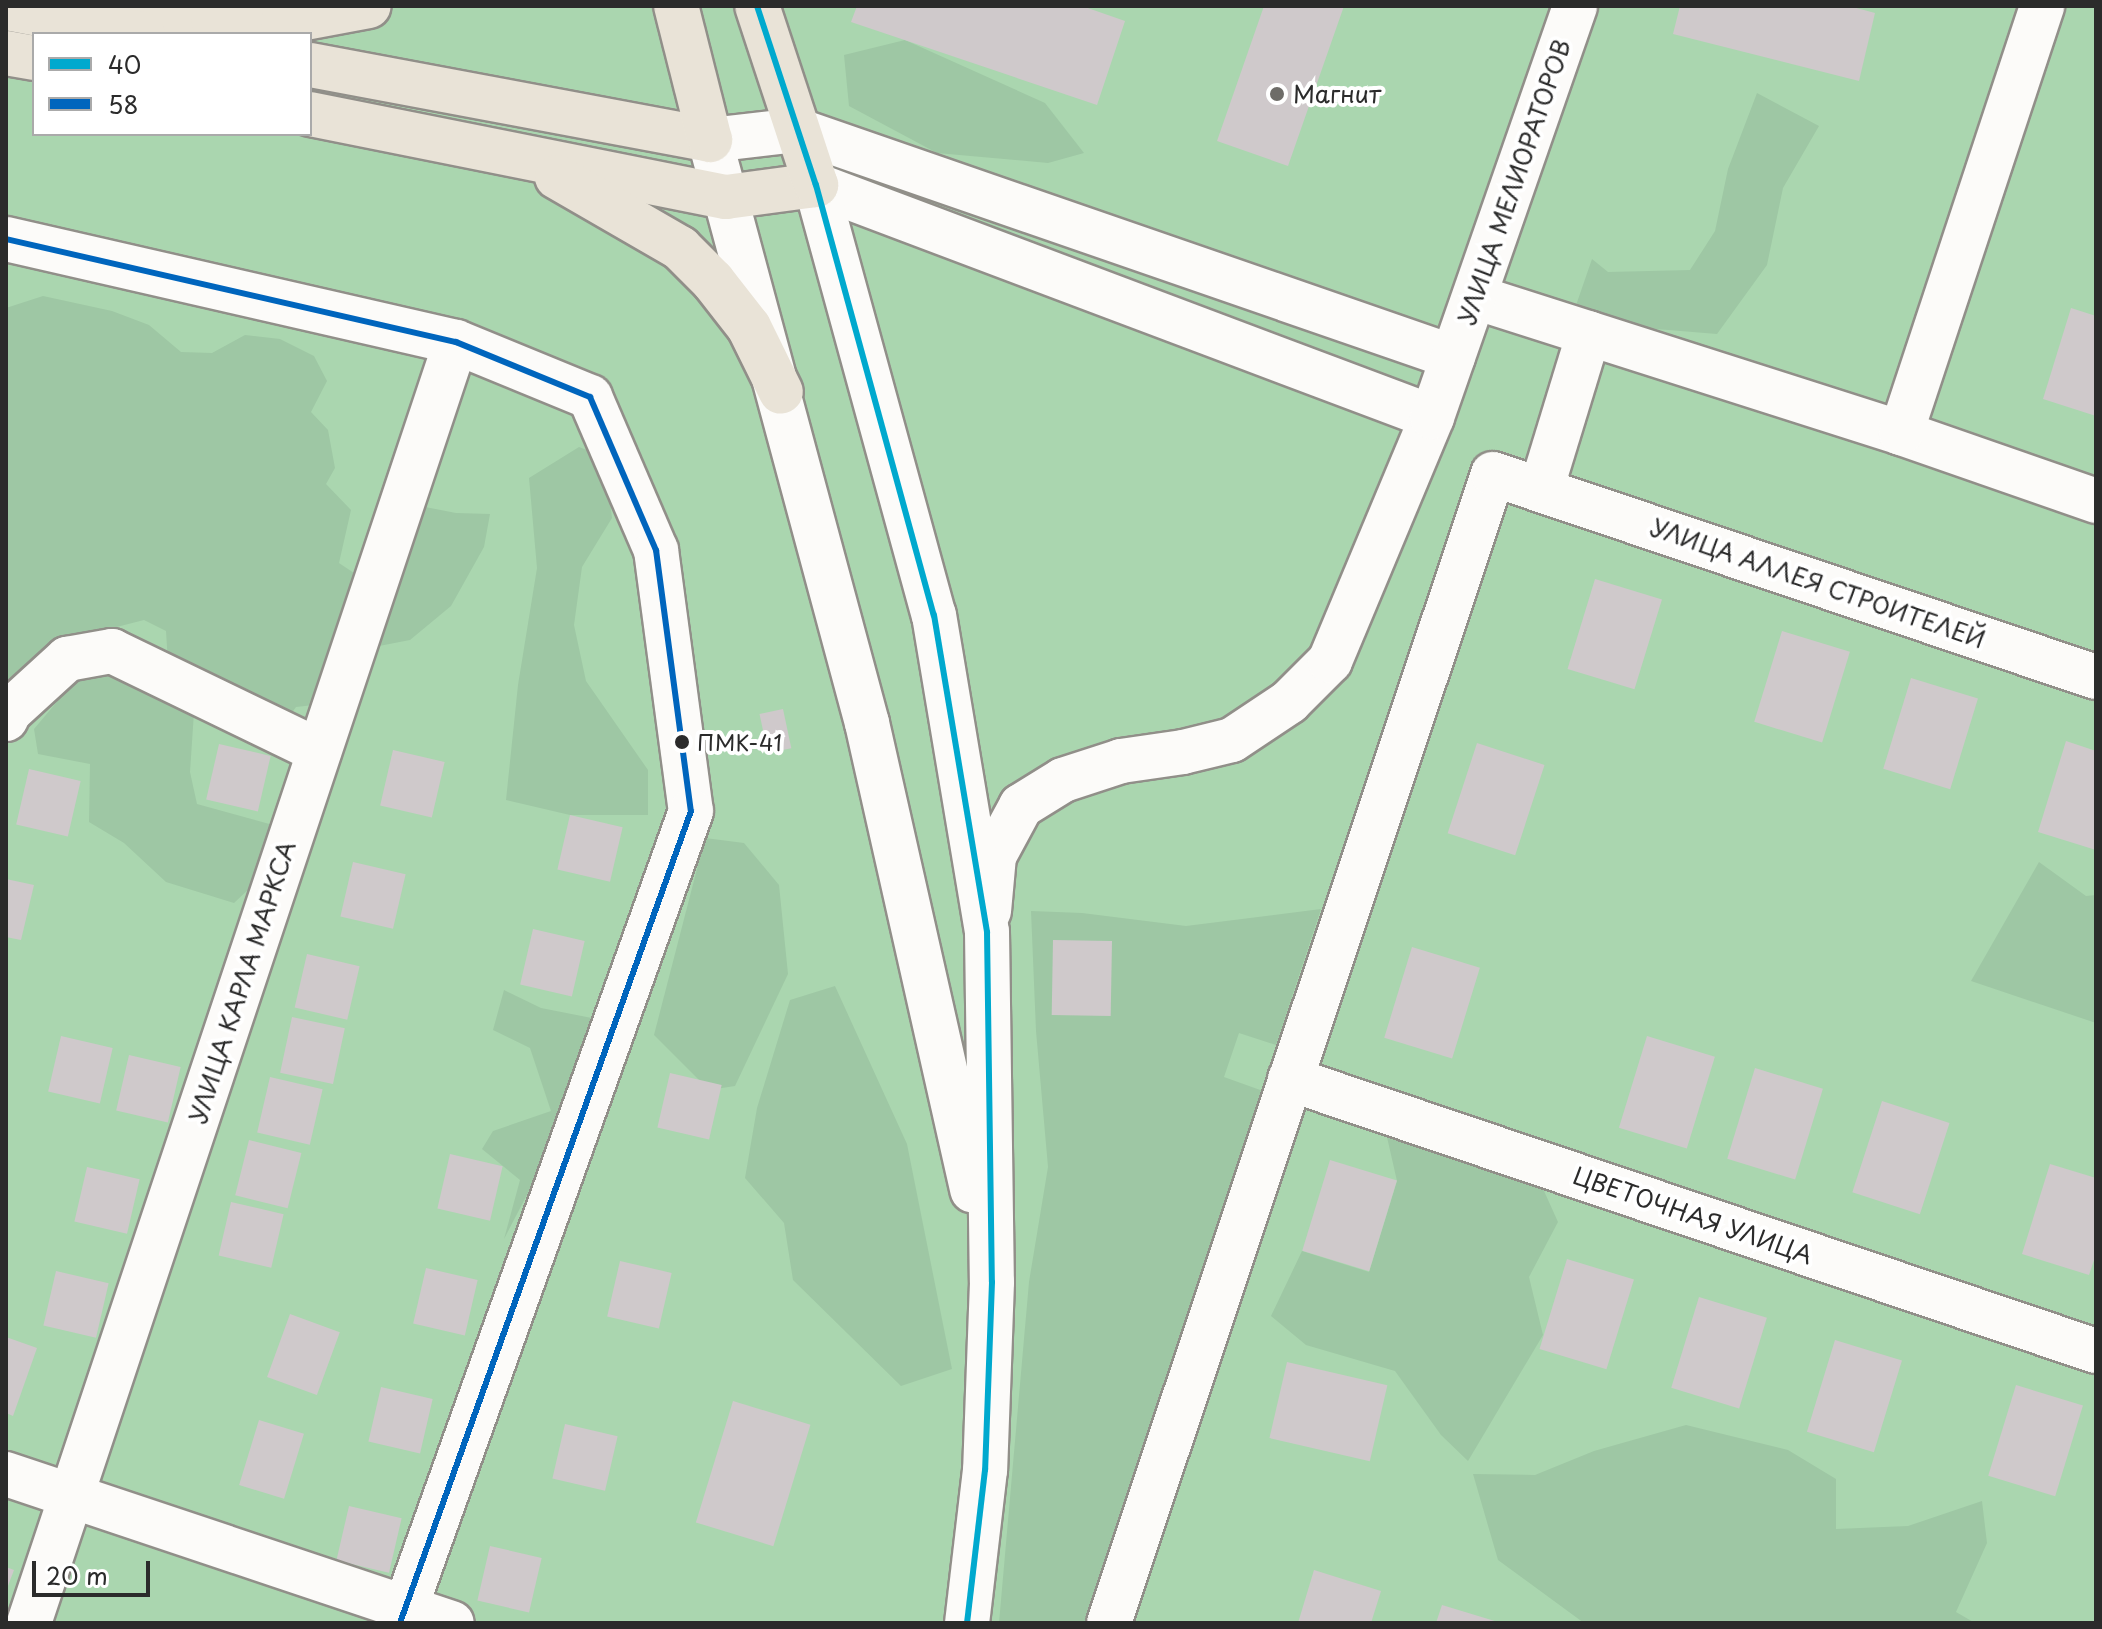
<!DOCTYPE html>
<html>
<head>
<meta charset="utf-8">
<style>
	body { margin:0 }
	#map { position:relative; width:2102px; height:1629px; overflow:hidden; background:#ebe6da; font-family:"Playpen Sans",sans-serif }
	div>[style] { position:absolute }
	.green>* { inset:0; background:#aad6af }
	.forest>* { inset:0; background:#9ec7a4 }
	.building>* { inset:0; background:#cfc9cb; transform-origin:0 0 }
	.roads { filter:drop-shadow(2px 0 #918f89) drop-shadow(-2px 0 #918f89) drop-shadow(0 2px #918f89) drop-shadow(0 -2px #918f89) }
	.minor>* { height:44px; margin:-22px; padding:0 22px; transform-origin:22px; border-radius:22px; background:#fcfbf9 }
	.tertiary>* { height:44px; margin:-22px; padding:0 22px; transform-origin:22px; border-radius:22px; background:#fcfbf9 }
	.primary>* { height:44px; margin:-22px; padding:0 22px; transform-origin:22px; border-radius:22px; background:#e9e3d7 }
	.bus-1>* { height:6px; margin:-3px; padding:0 3px; transform-origin:3px; border-radius:3px; background:#00a9ce }
	.bus-2>* { height:6px; margin:-3px; padding:0 3px; transform-origin:3px; border-radius:3px; background:#0065bd }
	.dots>* { width:22px; height:22px; translate:-50% -50%; box-sizing:border-box; border:4px solid #fff; border-radius:50% }
	span { translate:-50% -50%; white-space:nowrap; text-align:center; line-height:1.15; -webkit-text-stroke:8px #fff; paint-order:stroke }
	.bus-label { font-size:22px; color:#2b2b2b }
	.left { translate:0 -50%; text-align:left }
	.poi-label { font-size:24px; color:#2b2b2b }
	.street-label { font-size:24px; color:#2b2b2b }
	.frame { position:absolute; inset:0; border:8px solid #2b2b2b; pointer-events:none }
	.legend { position:absolute; left:32px; top:32px; width:280px; height:104px; box-sizing:border-box; background:#fff; border:2px solid #aaa; margin:0; padding:10px 14px; list-style:none; font-size:24px; color:#2b2b2b }
	.legend li { display:flex; align-items:center; gap:16px; height:40px }
	.legend b { width:40px; border:2px solid #aaa }
	.scale { position:absolute; left:32px; top:1561px; width:118px; height:36px; box-sizing:border-box; border:4px solid #2b2b2b; border-top:0; padding-left:10px; font-size:24px; line-height:28px; white-space:nowrap; color:#2b2b2b; -webkit-text-stroke:6px #fff; paint-order:stroke }
</style>
</head>
<body>
<div id="map">
	<div class="green">
		<div style="clip-path:polygon(evenodd,6px 6px,2096px 6px,2096px 1623px,6px 1623px,6px 6px,34px 34px,310px 34px,310px 134px,34px 134px,34px 34px)"></div>
	</div>
	<div class="forest">
		<div style="clip-path:polygon(905px 40px,1045px 103px,1084px 153px,1048px 163px,937px 153px,849px 106px,844px 55px)"></div>
		<div style="clip-path:polygon(1757px 93px,1819px 126px,1783px 188px,1767px 265px,1717px 334px,1644px 328px,1573px 314px,1592px 259px,1608px 272px,1690px 270px,1715px 231px,1728px 169px)"></div>
		<div style="clip-path:polygon(43px 296px,112px 311px,149px 325px,181px 352px,212px 353px,245px 335px,280px 339px,314px 356px,327px 381px,311px 412px,328px 430px,335px 468px,326px 484px,351px 510px,339px 563px,363px 579px,415px 505px,456px 513px,490px 514px,484px 547px,451px 606px,410px 640px,379px 646px,369px 644px,314px 705px,296px 707px,281px 728px,168px 663px,166px 631px,144px 620px,97px 632px,6px 689px,6px 308px)"></div>
		<div style="clip-path:polygon(579px 447px,605px 457px,612px 518px,582px 567px,574px 625px,586px 681px,648px 770px,648px 815px,570px 815px,506px 800px,518px 685px,537px 568px,529px 478px)"></div>
		<div style="clip-path:polygon(82px 656px,194px 712px,190px 772px,197px 804px,284px 828px,269px 870px,234px 903px,166px 882px,124px 843px,89px 822px,90px 764px,38px 754px,34px 729px,77px 678px)"></div>
		<div style="clip-path:polygon(705px 838px,744px 843px,779px 885px,788px 974px,735px 1086px,709px 1090px,654px 1035px)"></div>
		<div style="clip-path:polygon(2039px 862px,2086px 896px,2096px 895px,2096px 1023px,1971px 981px)"></div>
		<div style="clip-path:polygon(1321px 909px,1276px 1045px,1239px 1033px,1224px 1077px,1263px 1091px,1086px 1623px,999px 1623px,1029px 1282px,1048px 1167px,1036px 1031px,1031px 911px,1082px 913px,1186px 926px)"></div>
		<div style="clip-path:polygon(835px 986px,907px 1144px,952px 1369px,901px 1386px,793px 1280px,784px 1223px,745px 1178px,757px 1108px,790px 1000px)"></div>
		<div style="clip-path:polygon(504px 990px,541px 1008px,607px 1021px,581px 1050px,565px 1122px,504px 1239px,520px 1180px,482px 1149px,493px 1131px,551px 1111px,530px 1048px,493px 1030px)"></div>
		<div style="clip-path:polygon(1384px 1124px,1530px 1160px,1558px 1222px,1529px 1277px,1543px 1335px,1468px 1461px,1441px 1435px,1395px 1371px,1306px 1345px,1271px 1316px,1302px 1251px,1369px 1272px,1397px 1181px)"></div>
		<div style="clip-path:polygon(1686px 1425px,1788px 1450px,1836px 1479px,1836px 1529px,1908px 1526px,1982px 1501px,1987px 1543px,1956px 1612px,1975px 1623px,1584px 1623px,1498px 1560px,1473px 1474px,1535px 1475px,1594px 1451px)"></div>
	</div>
	<div class="building">
		<div style="clip-path:polygon(857px 6px,1082px 6px,1125px 21px,1097px 105px,851px 22px)"></div>
		<div style="clip-path:polygon(1264px 6px,1344px 6px,1288px 166px,1217px 141px)"></div>
		<div style="clip-path:polygon(1680px 6px,1849px 6px,1875px 13px,1859px 81px,1673px 34px)"></div>
		<div style="clip-path:polygon(2071px 308px,2096px 316px,2096px 416px,2043px 399px)"></div>
		<div style="left:1595px;top:579px;width:70px;height:94px;rotate:17deg"></div>
		<div style="left:1782px;top:631px;width:71px;height:95px;rotate:17deg"></div>
		<div style="left:1911px;top:678px;width:70px;height:95px;rotate:17deg"></div>
		<div style="left:783px;top:709px;width:40px;height:24px;rotate:78deg"></div>
		<div style="clip-path:polygon(2066px 741px,2096px 751px,2096px 850px,2038px 832px)"></div>
		<div style="left:1477px;top:743px;width:71px;height:95px;rotate:18deg"></div>
		<div style="left:219px;top:744px;width:53px;height:57px;rotate:13deg"></div>
		<div style="left:393px;top:750px;width:53px;height:57px;rotate:13deg"></div>
		<div style="left:29px;top:769px;width:53px;height:57px;rotate:13deg"></div>
		<div style="left:570px;top:815px;width:54px;height:56px;rotate:13deg"></div>
		<div style="left:353px;top:862px;width:54px;height:56px;rotate:13deg"></div>
		<div style="clip-path:polygon(6px 879px,34px 885px,21px 940px,6px 937px)"></div>
		<div style="left:533px;top:929px;width:53px;height:57px;rotate:13deg"></div>
		<div style="left:1053px;top:940px;width:59px;height:75px;rotate:1deg"></div>
		<div style="left:1412px;top:947px;width:71px;height:95px;rotate:17deg"></div>
		<div style="left:307px;top:954px;width:54px;height:55px;rotate:13deg"></div>
		<div style="left:292px;top:1017px;width:54px;height:57px;rotate:12deg"></div>
		<div style="left:61px;top:1036px;width:53px;height:57px;rotate:13deg"></div>
		<div style="left:1647px;top:1036px;width:71px;height:96px;rotate:17deg"></div>
		<div style="left:129px;top:1055px;width:53px;height:57px;rotate:13deg"></div>
		<div style="left:1755px;top:1068px;width:71px;height:95px;rotate:17deg"></div>
		<div style="left:670px;top:1073px;width:53px;height:56px;rotate:13deg"></div>
		<div style="left:270px;top:1077px;width:54px;height:57px;rotate:13deg"></div>
		<div style="left:1882px;top:1101px;width:71px;height:96px;rotate:18deg"></div>
		<div style="left:249px;top:1140px;width:54px;height:57px;rotate:14deg"></div>
		<div style="left:450px;top:1154px;width:54px;height:56px;rotate:13deg"></div>
		<div style="left:1330px;top:1160px;width:70px;height:95px;rotate:17deg"></div>
		<div style="clip-path:polygon(2050px 1164px,2096px 1178px,2096px 1254px,2089px 1275px,2022px 1254px)"></div>
		<div style="left:87px;top:1167px;width:54px;height:56px;rotate:13deg"></div>
		<div style="left:231px;top:1202px;width:54px;height:55px;rotate:13deg"></div>
		<div style="left:1567px;top:1259px;width:70px;height:94px;rotate:17deg"></div>
		<div style="left:620px;top:1261px;width:53px;height:57px;rotate:13deg"></div>
		<div style="left:426px;top:1268px;width:53px;height:57px;rotate:13deg"></div>
		<div style="left:56px;top:1271px;width:54px;height:56px;rotate:13deg"></div>
		<div style="left:1699px;top:1297px;width:71px;height:95px;rotate:17deg"></div>
		<div style="left:290px;top:1314px;width:53px;height:67px;rotate:20deg"></div>
		<div style="clip-path:polygon(6px 1337px,37px 1348px,13px 1416px,6px 1413px)"></div>
		<div style="left:1835px;top:1340px;width:70px;height:96px;rotate:17deg"></div>
		<div style="left:1287px;top:1362px;width:103px;height:78px;rotate:13deg"></div>
		<div style="left:2016px;top:1385px;width:70px;height:95px;rotate:17deg"></div>
		<div style="left:381px;top:1387px;width:53px;height:56px;rotate:13deg"></div>
		<div style="left:733px;top:1401px;width:81px;height:127px;rotate:17deg"></div>
		<div style="left:259px;top:1420px;width:47px;height:68px;rotate:17deg"></div>
		<div style="left:565px;top:1424px;width:54px;height:56px;rotate:13deg"></div>
		<div style="left:349px;top:1506px;width:54px;height:56px;rotate:13deg"></div>
		<div style="left:490px;top:1546px;width:53px;height:56px;rotate:13deg"></div>
		<div style="clip-path:polygon(6px 1567px,14px 1570px,6px 1591px)"></div>
		<div style="clip-path:polygon(1314px 1570px,1381px 1591px,1371px 1623px,1298px 1623px)"></div>
		<div style="clip-path:polygon(1442px 1605px,1498px 1622px,1497px 1623px,1436px 1623px)"></div>
	</div>
	<div class="roads">
		<div class="minor">
			<div style="left:797px;top:130px;width:694px;rotate:19.09deg"></div>
			<div style="left:816px;top:185px;width:658px;rotate:20.64deg"></div>
			<div style="left:6px;top:239px;width:462px;rotate:12.9deg"></div>
			<div style="left:456px;top:342px;width:145px;rotate:22.3deg"></div>
			<div style="left:590px;top:397px;width:167px;rotate:66.7deg"></div>
			<div style="left:656px;top:550px;width:263px;rotate:82.4deg"></div>
			<div style="left:691px;top:811px;width:863px;rotate:109.72deg"></div>
			<div style="left:1475px;top:297px;width:447px;rotate:17.7deg"></div>
			<div style="left:1901px;top:433px;width:207px;rotate:19.2deg"></div>
			<div style="left:1901px;top:433px;width:450px;rotate:-71.7deg"></div>
			<div style="left:1541px;top:490px;width:164px;rotate:-73deg"></div>
			<div style="left:6px;top:719px;width:8px;rotate:-67deg"></div>
			<div style="left:9px;top:712px;width:79px;rotate:-42.4deg"></div>
			<div style="left:67px;top:659px;width:46px;rotate:-10.1deg"></div>
			<div style="left:112px;top:651px;width:230px;rotate:25.8deg"></div>
			<div style="left:989px;top:911px;width:55px;rotate:-84.8deg"></div>
			<div style="left:994px;top:856px;width:57px;rotate:-61.6deg"></div>
			<div style="left:1021px;top:806px;width:49px;rotate:-31.8deg"></div>
			<div style="left:1063px;top:780px;width:61px;rotate:-18.1deg"></div>
			<div style="left:1121px;top:761px;width:63px;rotate:-8.3deg"></div>
			<div style="left:1183px;top:752px;width:50px;rotate:-13.8deg"></div>
			<div style="left:1232px;top:740px;width:69px;rotate:-33.7deg"></div>
			<div style="left:1289px;top:702px;width:58px;rotate:-45deg"></div>
			<div style="left:1330px;top:661px;width:264px;rotate:-67.3deg"></div>
			<div style="left:1432px;top:417px;width:435px;rotate:-70.8deg"></div>
			<div style="left:1290px;top:1079px;width:851px;rotate:18.65deg"></div>
			<div style="left:6px;top:1474px;width:470px;rotate:18.5deg"></div>
			<div style="left:29px;top:1623px;width:1350px;rotate:-71.57deg"></div>
			<div style="left:1109px;top:1623px;width:1211px;rotate:-71.52deg"></div>
			<div style="left:1493px;top:474px;width:636px;rotate:18.61deg"></div>
		</div>
		<div class="tertiary">
			<div style="left:797px;top:130px;width:88px;rotate:173.4deg"></div>
			<div style="left:710px;top:140px;width:604px;rotate:74.93deg"></div>
			<div style="left:867px;top:723px;width:479px;rotate:77.3deg"></div>
			<div style="left:816px;top:185px;width:446px;rotate:74.7deg"></div>
			<div style="left:934px;top:615px;width:321px;rotate:80.5deg"></div>
			<div style="left:987px;top:932px;width:350px;rotate:89.2deg"></div>
			<div style="left:992px;top:1282px;width:188px;rotate:92.1deg"></div>
			<div style="left:985px;top:1470px;width:154px;rotate:96.7deg"></div>
		</div>
		<div class="primary">
			<div style="left:140px;top:6px;width:74px;rotate:10.9deg"></div>
			<div style="left:213px;top:20px;width:70px;rotate:1.6deg"></div>
			<div style="left:283px;top:22px;width:87px;rotate:-10.5deg"></div>
			<div style="left:6px;top:8px;width:139px;rotate:10.7deg"></div>
			<div style="left:6px;top:53px;width:28px;rotate:10deg"></div>
			<div style="left:310px;top:65px;width:407px;rotate:10.6deg"></div>
			<div style="left:710px;top:140px;width:138px;rotate:-104.2deg"></div>
			<div style="left:310px;top:114px;width:424px;rotate:11.3deg"></div>
			<div style="left:726px;top:197px;width:91px;rotate:-7.6deg"></div>
			<div style="left:816px;top:185px;width:188px;rotate:-108.2deg"></div>
			<div style="left:557px;top:177px;width:142px;rotate:30deg"></div>
			<div style="left:680px;top:248px;width:47px;rotate:45deg"></div>
			<div style="left:713px;top:281px;width:58px;rotate:52deg"></div>
			<div style="left:749px;top:327px;width:72px;rotate:63.8deg"></div>
		</div>
	</div>
	<div class="bus-1">
		<div style="left:757px;top:6px;width:188px;rotate:71.8deg"></div>
		<div style="left:816px;top:185px;width:446px;rotate:74.7deg"></div>
		<div style="left:934px;top:615px;width:321px;rotate:80.5deg"></div>
		<div style="left:987px;top:932px;width:350px;rotate:89.2deg"></div>
		<div style="left:992px;top:1282px;width:188px;rotate:92.1deg"></div>
		<div style="left:985px;top:1470px;width:154px;rotate:96.7deg"></div>
	</div>
	<div class="bus-2">
		<div style="left:6px;top:239px;width:462px;rotate:12.9deg"></div>
		<div style="left:456px;top:342px;width:145px;rotate:22.3deg"></div>
		<div style="left:590px;top:397px;width:167px;rotate:66.7deg"></div>
		<div style="left:656px;top:550px;width:263px;rotate:82.4deg"></div>
		<div style="left:691px;top:811px;width:863px;rotate:109.72deg"></div>
	</div>
	<div class="dots">
		<div style="left:1277px;top:94px;background:#6e6c68"></div>
		<div style="left:682px;top:742px;background:#2b2b2b"></div>
	</div>
	<div class="bus-label">
		<span class="left" style="left:697px;top:742px">ПМК-41</span>
	</div>
	<div class="poi-label">
		<span class="left" style="left:1293px;top:94px">Магнит</span>
	</div>
	<div class="street-label">
		<span style="left:1514px;top:182px;rotate:-71deg">УЛИЦА МЕЛИОРАТОРОВ</span>
		<span style="left:1818px;top:583px;rotate:19deg">УЛИЦА АЛЛЕЯ СТРОИТЕЛЕЙ</span>
		<span style="left:242px;top:982px;rotate:-72deg">УЛИЦА КАРЛА МАРКСА</span>
		<span style="left:1693px;top:1215px;rotate:19deg">ЦВЕТОЧНАЯ УЛИЦА</span>
	</div>
	<div class="frame"></div>
	<ul class="legend">
	<li><b style="height:10px;background:#00a9ce"></b>40</li>
	<li><b style="height:10px;background:#0065bd"></b>58</li>
	</ul>
	<div class="scale">20 m</div>
</div>
</body>
</html>
